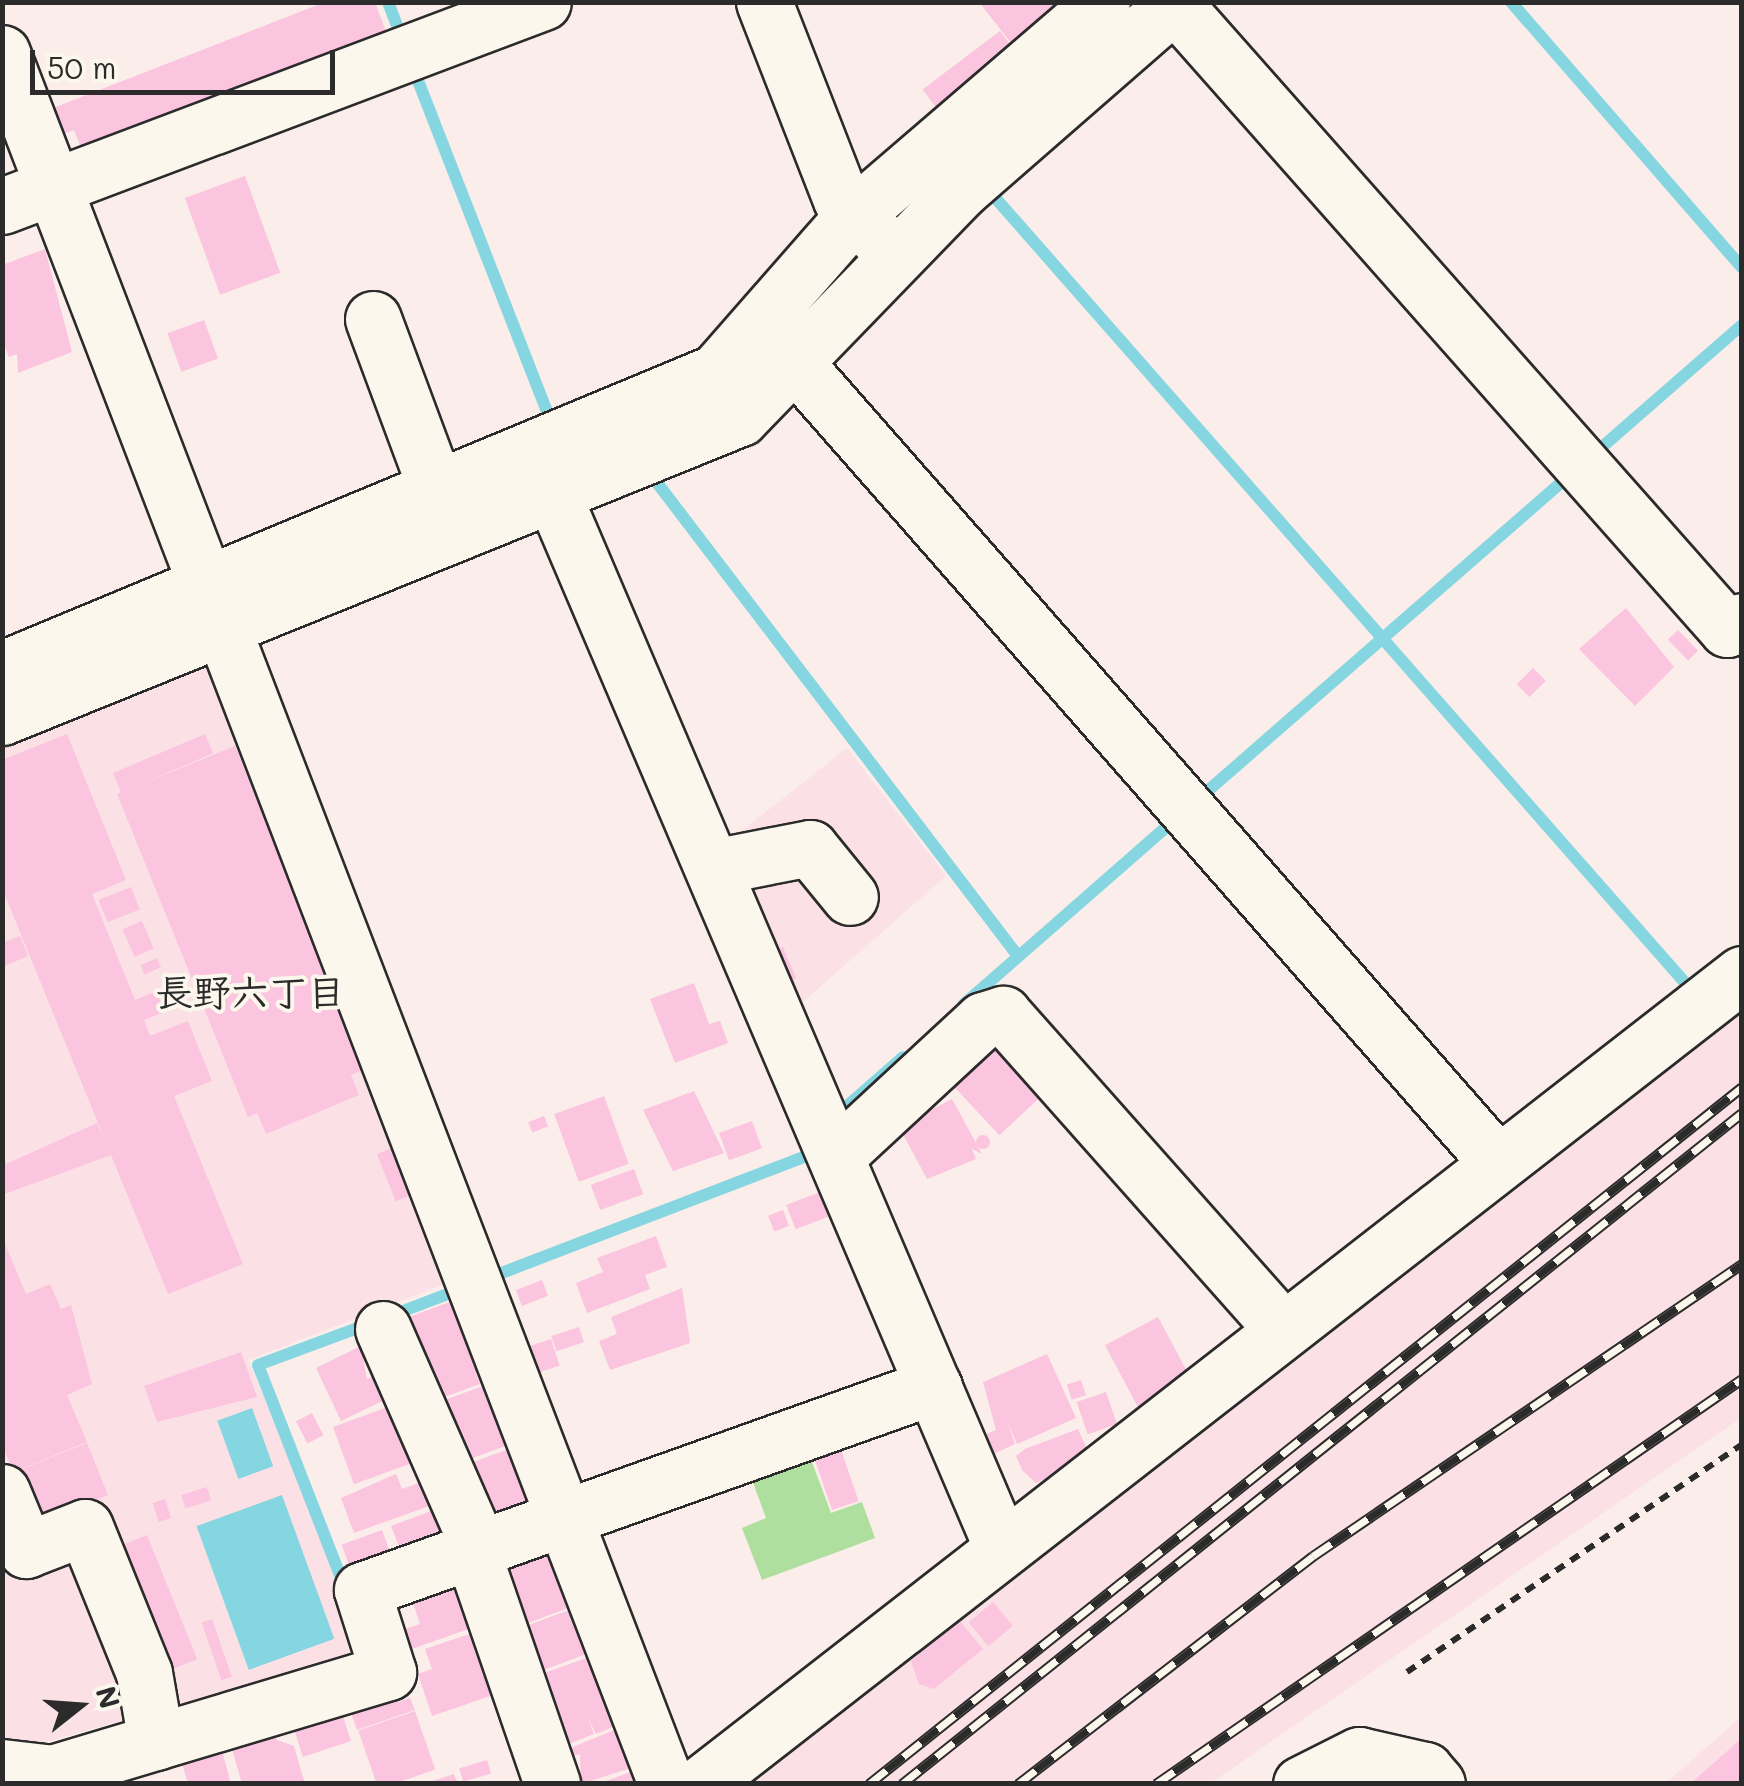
<!DOCTYPE html>
<html>
<head>
<meta charset="utf-8">
<style>
	body { margin:0 }
	#map { position:relative; width:1744px; height:1786px; overflow:hidden; background:#fbede9; font-family:Mali,"Klee One",sans-serif }
	div>[style] { position:absolute }
	.built>* { inset:0; background:#fbe1e6 }
	.green>* { inset:0; background:#afdf9f }
	.water>* { inset:0; background:#86d6e2; transform-origin:0 0 }
	.stream>* { height:12px; margin:-6px; padding:0 6px; transform-origin:6px; border-radius:6px; background:#86d6e2 }
	.building>* { inset:0; background:#fbc4df; transform-origin:0 0 }
	.round { border-radius:50% }
	.path>* { height:6px; margin-top:-3px; transform-origin:0; background:repeating-linear-gradient(90deg,#2b2b2b 0 10px,transparent 0 18px) }
	.roads { filter:drop-shadow(2px 0 #2b2b2b) drop-shadow(-2px 0 #2b2b2b) drop-shadow(0 2px #2b2b2b) drop-shadow(0 -2px #2b2b2b) }
	.minor>* { height:55px; margin:-27.5px; padding:0 27.5px; transform-origin:27.5px; border-radius:27.5px; background:#fbf7ec }
	.rail>* { height:11px; margin-top:-5.5px; transform-origin:0; background:repeating-linear-gradient(90deg,#fbf7ec 0 22px,#2b2b2b 0 44px); box-sizing:border-box; border-block:2px solid #2b2b2b }
	span { translate:-50% -50%; white-space:nowrap; text-align:center; line-height:1.15; -webkit-text-stroke:8px #fbf7ec; paint-order:stroke }
	.neighbourhood-label { font-size:38px; color:#2b2b2b; font-weight:700 }
	.frame { position:absolute; inset:0; border:5px solid #2b2b2b; pointer-events:none }
	.north { position:absolute; left:30px; top:1656px; width:100px; height:100px; -webkit-text-stroke:8px #fbf7ec; paint-order:stroke; rotate:73deg; font-size:28px; font-weight:700; line-height:40px; text-align:center; color:#2b2b2b }
	.north::after { content:''; display:block; margin:auto; width:35px; height:45px; background:#2b2b2b; clip-path:polygon(50% 0,100% 100%,50% 72%,0 100%) }
	.scale { position:absolute; left:30px; top:50px; width:305px; height:45px; box-sizing:border-box; border:5px solid #2b2b2b; border-top:0; padding-left:12px; font-size:30px; line-height:35px; white-space:nowrap; color:#2b2b2b; -webkit-text-stroke:8px #fbf7ec; paint-order:stroke }
</style>
</head>
<body>
<div id="map">
	<div class="built">
		<div style="clip-path:polygon(199px 652px,216px 661px,455px 1280px,248px 1360px,309px 1502px,356px 1646px,350px 1657px,3px 1754px,3px 732px)"></div>
		<div style="clip-path:polygon(847px 748px,946px 876px,796px 1008px,731px 839px)"></div>
		<div style="clip-path:polygon(1741px 1008px,1741px 1418px,1211px 1783px,737px 1784px)"></div>
		<div style="clip-path:polygon(1741px 1717px,1741px 1783px,1666px 1783px)"></div>
	</div>
	<div class="green">
		<div style="clip-path:polygon(806px 1446px,831px 1513px,862px 1502px,875px 1538px,762px 1580px,742px 1528px,766px 1518px,748px 1469px)"></div>
	</div>
	<div class="water">
		<div style="left:252px;top:1408px;width:62px;height:37px;rotate:70deg"></div>
		<div style="left:282px;top:1495px;width:153px;height:91px;rotate:70deg"></div>
	</div>
	<div class="stream">
		<div style="left:388px;top:2px;width:33px;rotate:69deg"></div>
		<div style="left:1511px;top:2px;width:352px;rotate:49deg"></div>
		<div style="left:415px;top:73px;width:371px;rotate:68.7deg"></div>
		<div style="left:991px;top:193px;width:1065px;rotate:48.69deg"></div>
		<div style="left:805px;top:312px;width:68px;rotate:-47.4deg"></div>
		<div style="left:1594px;top:454px;width:196px;rotate:-41.1deg"></div>
		<div style="left:658px;top:484px;width:594px;rotate:52.67deg"></div>
		<div style="left:1203px;top:795px;width:481px;rotate:-41.1deg"></div>
		<div style="left:963px;top:1005px;width:278px;rotate:-41.2deg"></div>
		<div style="left:845px;top:1108px;width:77px;rotate:-41.3deg"></div>
		<div style="left:491px;top:1277px;width:348px;rotate:-21deg"></div>
		<div style="left:390px;top:1316px;width:67px;rotate:-20.9deg"></div>
		<div style="left:345px;top:1588px;width:239px;rotate:-111.3deg"></div>
		<div style="left:258px;top:1365px;width:121px;rotate:-20.4deg"></div>
	</div>
	<div class="building">
		<div style="clip-path:polygon(325px 2px,375px 2px,388px 37px,84px 155px,74px 130px,58px 136px,48px 110px)"></div>
		<div style="clip-path:polygon(979px 2px,1057px 2px,1059px 6px,1011px 43px)"></div>
		<div style="left:1000px;top:31px;width:26px;height:97px;rotate:53deg"></div>
		<div style="left:245px;top:176px;width:103px;height:64px;rotate:70deg"></div>
		<div style="clip-path:polygon(45px 249px,72px 352px,18px 373px,17px 354px,9px 357px,2px 340px,2px 265px)"></div>
		<div style="left:204px;top:320px;width:41px;height:39px;rotate:70deg"></div>
		<div style="clip-path:polygon(1626px 608px,1674px 667px,1635px 706px,1579px 649px)"></div>
		<div style="left:1678px;top:630px;width:29px;height:14px;rotate:46deg"></div>
		<div style="left:1533px;top:668px;width:18px;height:23px;rotate:45deg"></div>
		<div style="clip-path:polygon(67px 734px,126px 880px,92px 894px,135px 1000px,169px 986px,177px 1007px,144px 1020px,150px 1036px,188px 1021px,212px 1081px,174px 1096px,243px 1264px,168px 1294px,111px 1155px,2px 1195px,2px 1157px,6px 1164px,97px 1123px,107px 1145px,2px 888px,2px 760px)"></div>
		<div style="left:205px;top:734px;width:21px;height:100px;rotate:67deg"></div>
		<div style="clip-path:polygon(235px 746px,367px 1068px,351px 1075px,359px 1095px,266px 1134px,257px 1113px,248px 1117px,117px 794px)"></div>
		<div style="left:131px;top:887px;width:24px;height:35px;rotate:68deg"></div>
		<div style="left:142px;top:921px;width:30px;height:21px;rotate:67deg"></div>
		<div style="clip-path:polygon(20px 936px,28px 956px,2px 967px,2px 943px)"></div>
		<div style="left:783px;top:947px;width:34px;height:11px;rotate:67deg"></div>
		<div style="left:157px;top:958px;width:10px;height:18px;rotate:66deg"></div>
		<div style="clip-path:polygon(694px 983px,709px 1024px,720px 1021px,728px 1043px,675px 1063px,650px 999px)"></div>
		<div style="left:999px;top:1044px;width:67px;height:62px;rotate:47deg"></div>
		<div style="clip-path:polygon(694px 1091px,724px 1153px,673px 1171px,643px 1110px)"></div>
		<div style="left:604px;top:1096px;width:72px;height:53px;rotate:70deg"></div>
		<div style="clip-path:polygon(952px 1099px,982px 1154px,972px 1149px,976px 1159px,927px 1179px,899px 1127px)"></div>
		<div style="left:544px;top:1116px;width:11px;height:17px;rotate:68deg"></div>
		<div style="left:752px;top:1121px;width:29px;height:35px;rotate:70deg"></div>
		<div class="round" style="left:976px;top:1135px;width:14px;height:14px"></div>
		<div style="left:399px;top:1145px;width:51px;height:24px;rotate:68deg"></div>
		<div style="left:634px;top:1169px;width:27px;height:46px;rotate:70deg"></div>
		<div style="left:833px;top:1187px;width:26px;height:50px;rotate:69deg"></div>
		<div style="left:783px;top:1210px;width:17px;height:16px;rotate:69deg"></div>
		<div style="clip-path:polygon(656px 1236px,667px 1267px,645px 1275px,650px 1289px,587px 1313px,576px 1283px,603px 1272px,597px 1258px)"></div>
		<div style="clip-path:polygon(2px 1237px,26px 1294px,50px 1284px,61px 1309px,71px 1305px,92px 1384px,67px 1395px,87px 1442px,14px 1472px,2px 1445px)"></div>
		<div style="left:542px;top:1280px;width:17px;height:28px;rotate:69deg"></div>
		<div style="clip-path:polygon(682px 1288px,690px 1343px,610px 1370px,599px 1341px,617px 1334px,611px 1317px)"></div>
		<div style="clip-path:polygon(455px 1300px,486px 1369px,476px 1373px,480px 1384px,445px 1397px,409px 1317px)"></div>
		<div style="left:1158px;top:1317px;width:72px;height:60px;rotate:62deg"></div>
		<div style="left:579px;top:1327px;width:16px;height:29px;rotate:72deg"></div>
		<div style="left:551px;top:1339px;width:28px;height:29px;rotate:72deg"></div>
		<div style="clip-path:polygon(361px 1346px,367px 1379px,390px 1368px,401px 1392px,341px 1421px,316px 1368px)"></div>
		<div style="clip-path:polygon(241px 1352px,257px 1397px,157px 1422px,144px 1386px)"></div>
		<div style="clip-path:polygon(1047px 1354px,1076px 1418px,1017px 1444px,1008px 1423px,1015px 1444px,987px 1457px,979px 1437px,996px 1430px,983px 1382px)"></div>
		<div style="left:1081px;top:1380px;width:16px;height:15px;rotate:72deg"></div>
		<div style="left:494px;top:1382px;width:64px;height:57px;rotate:70deg"></div>
		<div style="left:1106px;top:1392px;width:34px;height:31px;rotate:71deg"></div>
		<div style="left:396px;top:1404px;width:61px;height:67px;rotate:70deg"></div>
		<div style="left:312px;top:1413px;width:25px;height:18px;rotate:63deg"></div>
		<div style="clip-path:polygon(1078px 1429px,1089px 1454px,1083px 1462px,1036px 1483px,1022px 1470px,1016px 1456px,1025px 1449px)"></div>
		<div style="left:87px;top:1443px;width:56px;height:78px;rotate:68deg"></div>
		<div style="clip-path:polygon(517px 1446px,532px 1499px,491px 1527px,471px 1463px)"></div>
		<div style="left:840px;top:1447px;width:57px;height:28px;rotate:71deg"></div>
		<div style="clip-path:polygon(396px 1474px,402px 1489px,437px 1476px,446px 1500px,354px 1533px,341px 1498px)"></div>
		<div style="left:207px;top:1487px;width:14px;height:27px;rotate:73deg"></div>
		<div style="left:165px;top:1499px;width:20px;height:13px;rotate:72deg"></div>
		<div style="clip-path:polygon(450px 1504px,457px 1524px,407px 1567px,391px 1526px)"></div>
		<div style="left:382px;top:1530px;width:37px;height:43px;rotate:70deg"></div>
		<div style="left:147px;top:1535px;width:134px;height:37px;rotate:68deg"></div>
		<div style="clip-path:polygon(542px 1553px,560px 1570px,568px 1608px,515px 1628px,502px 1569px)"></div>
		<div style="clip-path:polygon(471px 1572px,488px 1622px,398px 1654px,391px 1634px,420px 1624px,406px 1582px)"></div>
		<div style="left:993px;top:1602px;width:31px;height:32px;rotate:50deg"></div>
		<div style="clip-path:polygon(577px 1607px,594px 1651px,536px 1673px,507px 1633px)"></div>
		<div style="left:212px;top:1619px;width:61px;height:11px;rotate:71deg"></div>
		<div style="clip-path:polygon(960px 1621px,983px 1649px,934px 1689px,919px 1684px,911px 1661px)"></div>
		<div style="clip-path:polygon(490px 1627px,511px 1689px,432px 1716px,418px 1674px,432px 1669px,425px 1649px)"></div>
		<div style="clip-path:polygon(592px 1656px,623px 1723px,596px 1734px,588px 1718px,594px 1734px,566px 1745px,530px 1678px)"></div>
		<div style="clip-path:polygon(391px 1682px,398px 1702px,410px 1698px,415px 1710px,357px 1730px,346px 1698px)"></div>
		<div style="clip-path:polygon(340px 1707px,351px 1741px,303px 1757px,294px 1729px)"></div>
		<div style="left:415px;top:1711px;width:62px;height:60px;rotate:71deg"></div>
		<div style="clip-path:polygon(271px 1722px,277px 1740px,294px 1746px,305px 1784px,242px 1784px,228px 1734px)"></div>
		<div style="clip-path:polygon(619px 1728px,634px 1767px,581px 1784px,580px 1754px,564px 1759px,561px 1752px)"></div>
		<div style="clip-path:polygon(1742px 1738px,1742px 1784px,1690px 1784px)"></div>
		<div style="clip-path:polygon(222px 1751px,231px 1784px,188px 1784px,182px 1763px)"></div>
		<div style="left:487px;top:1760px;width:14px;height:29px;rotate:73deg"></div>
		<div style="clip-path:polygon(638px 1769px,643px 1784px,601px 1784px,601px 1783px)"></div>
		<div style="clip-path:polygon(454px 1774px,458px 1784px,427px 1784px,427px 1783px)"></div>
	</div>
	<div class="path">
		<div style="left:1407px;top:1672px;width:405px;rotate:-34.2deg"></div>
	</div>
	<div class="roads">
		<div class="minor">
			<div style="left:764px;top:2px;width:212px;rotate:68.7deg"></div>
			<div style="left:841px;top:199px;width:57px;rotate:46.4deg"></div>
			<div style="left:1175px;top:5px;width:833px;rotate:48.5deg"></div>
			<div style="left:1727px;top:629px;width:17px;rotate:-28deg"></div>
			<div style="left:2px;top:53px;width:1854px;rotate:69.01deg"></div>
			<div style="left:2px;top:206px;width:578px;rotate:-20.66deg"></div>
			<div style="left:373px;top:319px;width:180px;rotate:69.6deg"></div>
			<div style="left:794px;top:362px;width:1066px;rotate:48.69deg"></div>
			<div style="left:554px;top:497px;width:1142px;rotate:66.91deg"></div>
			<div style="left:2px;top:669px;width:773px;rotate:-22.59deg"></div>
			<div style="left:716px;top:372px;width:205px;rotate:-48.8deg"></div>
			<div style="left:851px;top:218px;width:331px;rotate:-40.7deg"></div>
			<div style="left:2px;top:717px;width:796px;rotate:-22.06deg"></div>
			<div style="left:740px;top:418px;width:316px;rotate:-45.9deg"></div>
			<div style="left:960px;top:191px;width:288px;rotate:-41.1deg"></div>
			<div style="left:713px;top:867px;width:99px;rotate:-11.1deg"></div>
			<div style="left:810px;top:848px;width:63px;rotate:50.8deg"></div>
			<div style="left:836px;top:1156px;width:200px;rotate:-42.8deg"></div>
			<div style="left:983px;top:1020px;width:21px;rotate:-17deg"></div>
			<div style="left:1003px;top:1014px;width:421px;rotate:48.4deg"></div>
			<div style="left:383px;top:1329px;width:244px;rotate:66.3deg"></div>
			<div style="left:2px;top:1492px;width:63px;rotate:67.5deg"></div>
			<div style="left:26px;top:1550px;width:63px;rotate:-21.3deg"></div>
			<div style="left:85px;top:1527px;width:157px;rotate:68deg"></div>
			<div style="left:144px;top:1673px;width:70px;rotate:80.1deg"></div>
			<div style="left:473px;top:1554px;width:243px;rotate:71deg"></div>
			<div style="left:2px;top:1767px;width:50px;rotate:6.8deg"></div>
			<div style="left:52px;top:1773px;width:351px;rotate:-16.7deg"></div>
			<div style="left:388px;top:1672px;width:86px;rotate:-107.6deg"></div>
			<div style="left:362px;top:1590px;width:607px;rotate:-19.63deg"></div>
			<div style="left:701px;top:1784px;width:1319px;rotate:-37.89deg"></div>
			<div style="left:1301px;top:1784px;width:65px;rotate:-26.6deg"></div>
			<div style="left:1359px;top:1755px;width:68px;rotate:12.8deg"></div>
			<div style="left:1425px;top:1770px;width:18px;rotate:49deg"></div>
		</div>
	</div>
	<div class="rail">
		<div style="left:869px;top:1784px;width:1117px;rotate:-38.6deg"></div>
		<div style="left:902px;top:1784px;width:1075px;rotate:-38.62deg"></div>
		<div style="left:1018px;top:1784px;width:373px;rotate:-37.7deg"></div>
		<div style="left:1313px;top:1556px;width:519px;rotate:-34.24deg"></div>
		<div style="left:1156px;top:1784px;width:712px;rotate:-34.65deg"></div>
	</div>
	<div class="neighbourhood-label">
		<span style="left:250px;top:992px">長野六丁目</span>
	</div>
	<div class="frame"></div>
	<div class="north">N</div>
	<div class="scale">50 m</div>
</div>
</body>
</html>
